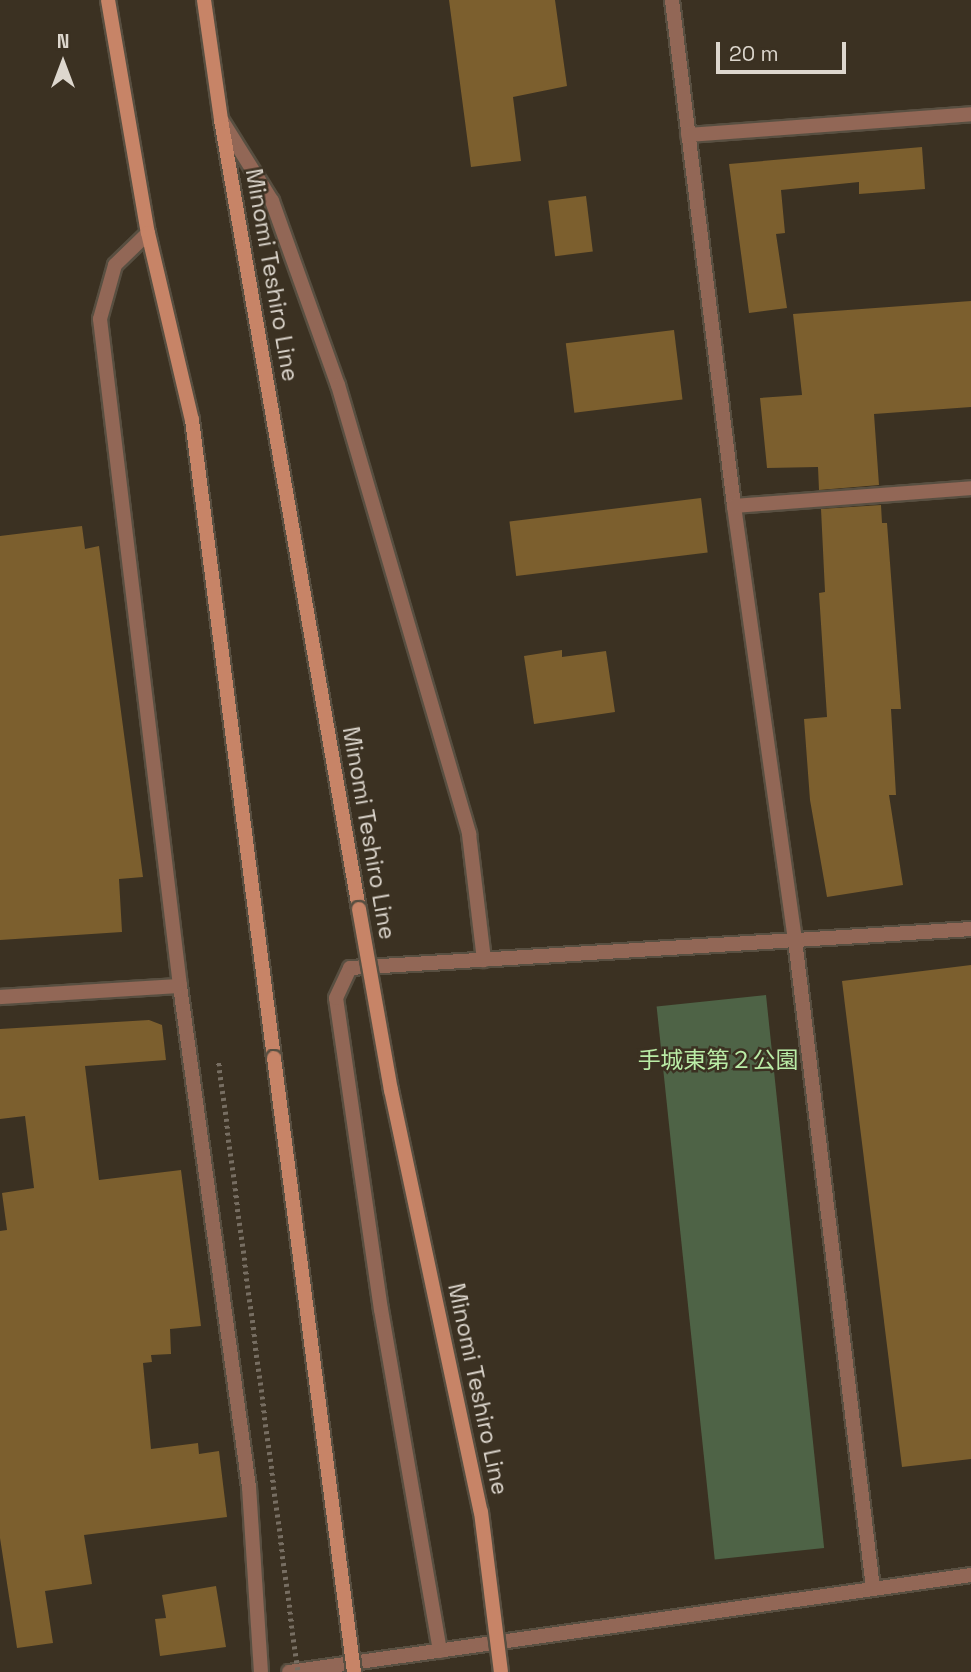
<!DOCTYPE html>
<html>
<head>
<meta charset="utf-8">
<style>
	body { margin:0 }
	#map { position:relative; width:971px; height:1672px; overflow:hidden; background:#3b3122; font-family:"Space Grotesk","Noto Sans JP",sans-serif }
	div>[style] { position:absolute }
	.green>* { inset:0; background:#4e6346; transform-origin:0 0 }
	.building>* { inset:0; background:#7c5f2e; transform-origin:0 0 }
	.roads { filter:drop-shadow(2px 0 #584f41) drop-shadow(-2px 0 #584f41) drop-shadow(0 2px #584f41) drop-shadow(0 -2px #584f41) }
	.street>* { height:14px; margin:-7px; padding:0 7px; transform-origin:7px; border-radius:7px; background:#926756 }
	.secondary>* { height:14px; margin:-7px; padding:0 7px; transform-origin:7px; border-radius:7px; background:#c78467 }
	.path-bridge>* { height:4.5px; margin-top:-2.25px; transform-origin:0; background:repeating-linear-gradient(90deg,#776e62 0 3.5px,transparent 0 7px) }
	.bridges { filter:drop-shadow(2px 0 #584f41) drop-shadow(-2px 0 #584f41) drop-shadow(0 2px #584f41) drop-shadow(0 -2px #584f41) }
	.secondary-bridge>* { height:14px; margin:-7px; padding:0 7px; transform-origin:7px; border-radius:7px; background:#c78467 }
	span { translate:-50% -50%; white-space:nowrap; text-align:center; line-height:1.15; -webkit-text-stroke:5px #3b3122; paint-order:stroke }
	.street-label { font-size:23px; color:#ddd7ce }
	.park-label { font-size:23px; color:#baeca6 }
	.north { position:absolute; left:28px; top:28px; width:70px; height:70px; -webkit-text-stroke:5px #3b3122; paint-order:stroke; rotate:0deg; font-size:19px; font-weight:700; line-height:28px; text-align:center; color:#ddd7ce }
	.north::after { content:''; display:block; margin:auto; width:24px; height:32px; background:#ddd7ce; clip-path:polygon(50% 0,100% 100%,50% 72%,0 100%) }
	.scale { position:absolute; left:716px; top:42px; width:130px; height:32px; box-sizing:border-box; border:4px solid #ddd7ce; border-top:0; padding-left:9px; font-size:21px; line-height:24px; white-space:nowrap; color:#ddd7ce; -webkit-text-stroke:5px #3b3122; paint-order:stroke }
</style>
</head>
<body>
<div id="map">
	<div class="green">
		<div style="left:766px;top:995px;width:556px;height:110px;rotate:84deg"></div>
	</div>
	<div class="building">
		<div style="clip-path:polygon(449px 0,555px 0,567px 86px,513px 97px,521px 161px,471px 167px)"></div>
		<div style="clip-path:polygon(922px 147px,925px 189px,859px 194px,859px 182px,781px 190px,785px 233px,776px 234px,787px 308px,749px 313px,729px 164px)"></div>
		<div style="left:586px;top:196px;width:56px;height:38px;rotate:83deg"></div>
		<div style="clip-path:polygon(971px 301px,971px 407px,874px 414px,879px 485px,819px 490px,818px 467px,767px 468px,760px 398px,802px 395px,793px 314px)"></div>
		<div style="left:674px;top:330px;width:70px;height:109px;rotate:83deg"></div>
		<div style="left:701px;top:498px;width:55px;height:193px;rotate:83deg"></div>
		<div style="clip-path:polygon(881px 505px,882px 523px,887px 523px,901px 709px,891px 709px,896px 795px,889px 795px,903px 885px,827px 897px,810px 800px,804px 719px,827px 717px,819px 593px,825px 592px,821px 509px)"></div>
		<div style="clip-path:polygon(82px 526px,85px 549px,99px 546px,143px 877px,119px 879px,122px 932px,0 940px,0 536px)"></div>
		<div style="clip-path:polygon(562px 650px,562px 657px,606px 651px,615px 712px,534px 724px,524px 656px)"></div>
		<div style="clip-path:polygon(971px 965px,971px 1459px,902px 1467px,842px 981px)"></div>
		<div style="clip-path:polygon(149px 1020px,162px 1025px,166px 1060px,85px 1066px,99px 1180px,181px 1170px,201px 1326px,170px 1329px,171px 1354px,151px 1355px,152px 1362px,143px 1363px,151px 1449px,198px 1443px,199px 1454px,219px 1451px,227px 1517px,84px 1535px,92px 1584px,45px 1591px,53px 1643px,17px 1648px,0 1538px,0 1231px,7px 1230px,2px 1193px,34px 1188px,25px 1116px,0 1119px,0 1029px)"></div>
		<div style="clip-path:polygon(216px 1586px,226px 1647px,160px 1656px,155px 1619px,166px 1618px,162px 1595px)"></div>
	</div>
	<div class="roads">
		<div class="street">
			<div style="left:672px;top:0;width:510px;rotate:83.01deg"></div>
			<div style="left:734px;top:506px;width:438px;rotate:82deg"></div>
			<div style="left:795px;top:940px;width:653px;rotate:83.14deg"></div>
			<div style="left:222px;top:121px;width:94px;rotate:58deg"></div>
			<div style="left:272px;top:201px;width:195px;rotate:70.3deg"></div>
			<div style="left:338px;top:385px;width:468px;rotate:73.7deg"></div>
			<div style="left:469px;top:834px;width:127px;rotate:83.2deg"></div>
			<div style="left:688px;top:135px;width:284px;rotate:-4.2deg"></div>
			<div style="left:148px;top:233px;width:46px;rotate:135.9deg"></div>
			<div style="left:115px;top:265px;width:56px;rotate:105.5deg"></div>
			<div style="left:100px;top:319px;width:672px;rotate:83.16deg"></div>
			<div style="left:180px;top:986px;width:506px;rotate:82.16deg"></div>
			<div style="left:249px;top:1487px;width:185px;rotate:86.3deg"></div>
			<div style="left:734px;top:506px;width:238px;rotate:-4.3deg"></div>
			<div style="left:0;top:997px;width:180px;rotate:-3.5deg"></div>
			<div style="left:440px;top:1651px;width:346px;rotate:-99.8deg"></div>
			<div style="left:381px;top:1310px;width:315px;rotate:-98.2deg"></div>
			<div style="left:336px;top:998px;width:33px;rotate:-65deg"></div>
			<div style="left:350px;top:968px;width:622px;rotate:-3.59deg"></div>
			<div style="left:289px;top:1672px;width:689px;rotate:-8.09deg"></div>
		</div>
		<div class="secondary">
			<div style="left:108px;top:0;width:236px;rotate:80.3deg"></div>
			<div style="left:148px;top:233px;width:192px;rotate:76.8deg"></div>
			<div style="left:192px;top:420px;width:643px;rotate:82.68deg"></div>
			<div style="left:204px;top:0;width:121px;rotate:81.9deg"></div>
			<div style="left:221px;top:120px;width:801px;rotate:80.08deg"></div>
		</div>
	</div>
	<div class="path-bridge">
		<div style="left:219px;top:1063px;width:614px;rotate:82.61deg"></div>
	</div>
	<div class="bridges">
		<div class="secondary-bridge">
			<div style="left:359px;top:909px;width:184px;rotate:80deg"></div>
			<div style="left:391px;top:1090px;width:431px;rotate:78deg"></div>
			<div style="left:481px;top:1512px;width:161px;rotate:82.9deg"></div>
			<div style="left:274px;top:1058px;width:619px;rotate:82.58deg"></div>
		</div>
	</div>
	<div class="street-label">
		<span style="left:272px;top:275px;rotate:80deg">Minomi Teshiro Line</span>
		<span style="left:369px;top:833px;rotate:80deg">Minomi Teshiro Line</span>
		<span style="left:478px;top:1389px;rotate:78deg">Minomi Teshiro Line</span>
	</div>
	<div class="park-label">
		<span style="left:718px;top:1060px">手城東第２公園</span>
	</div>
	<div class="north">N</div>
	<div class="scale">20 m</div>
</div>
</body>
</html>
